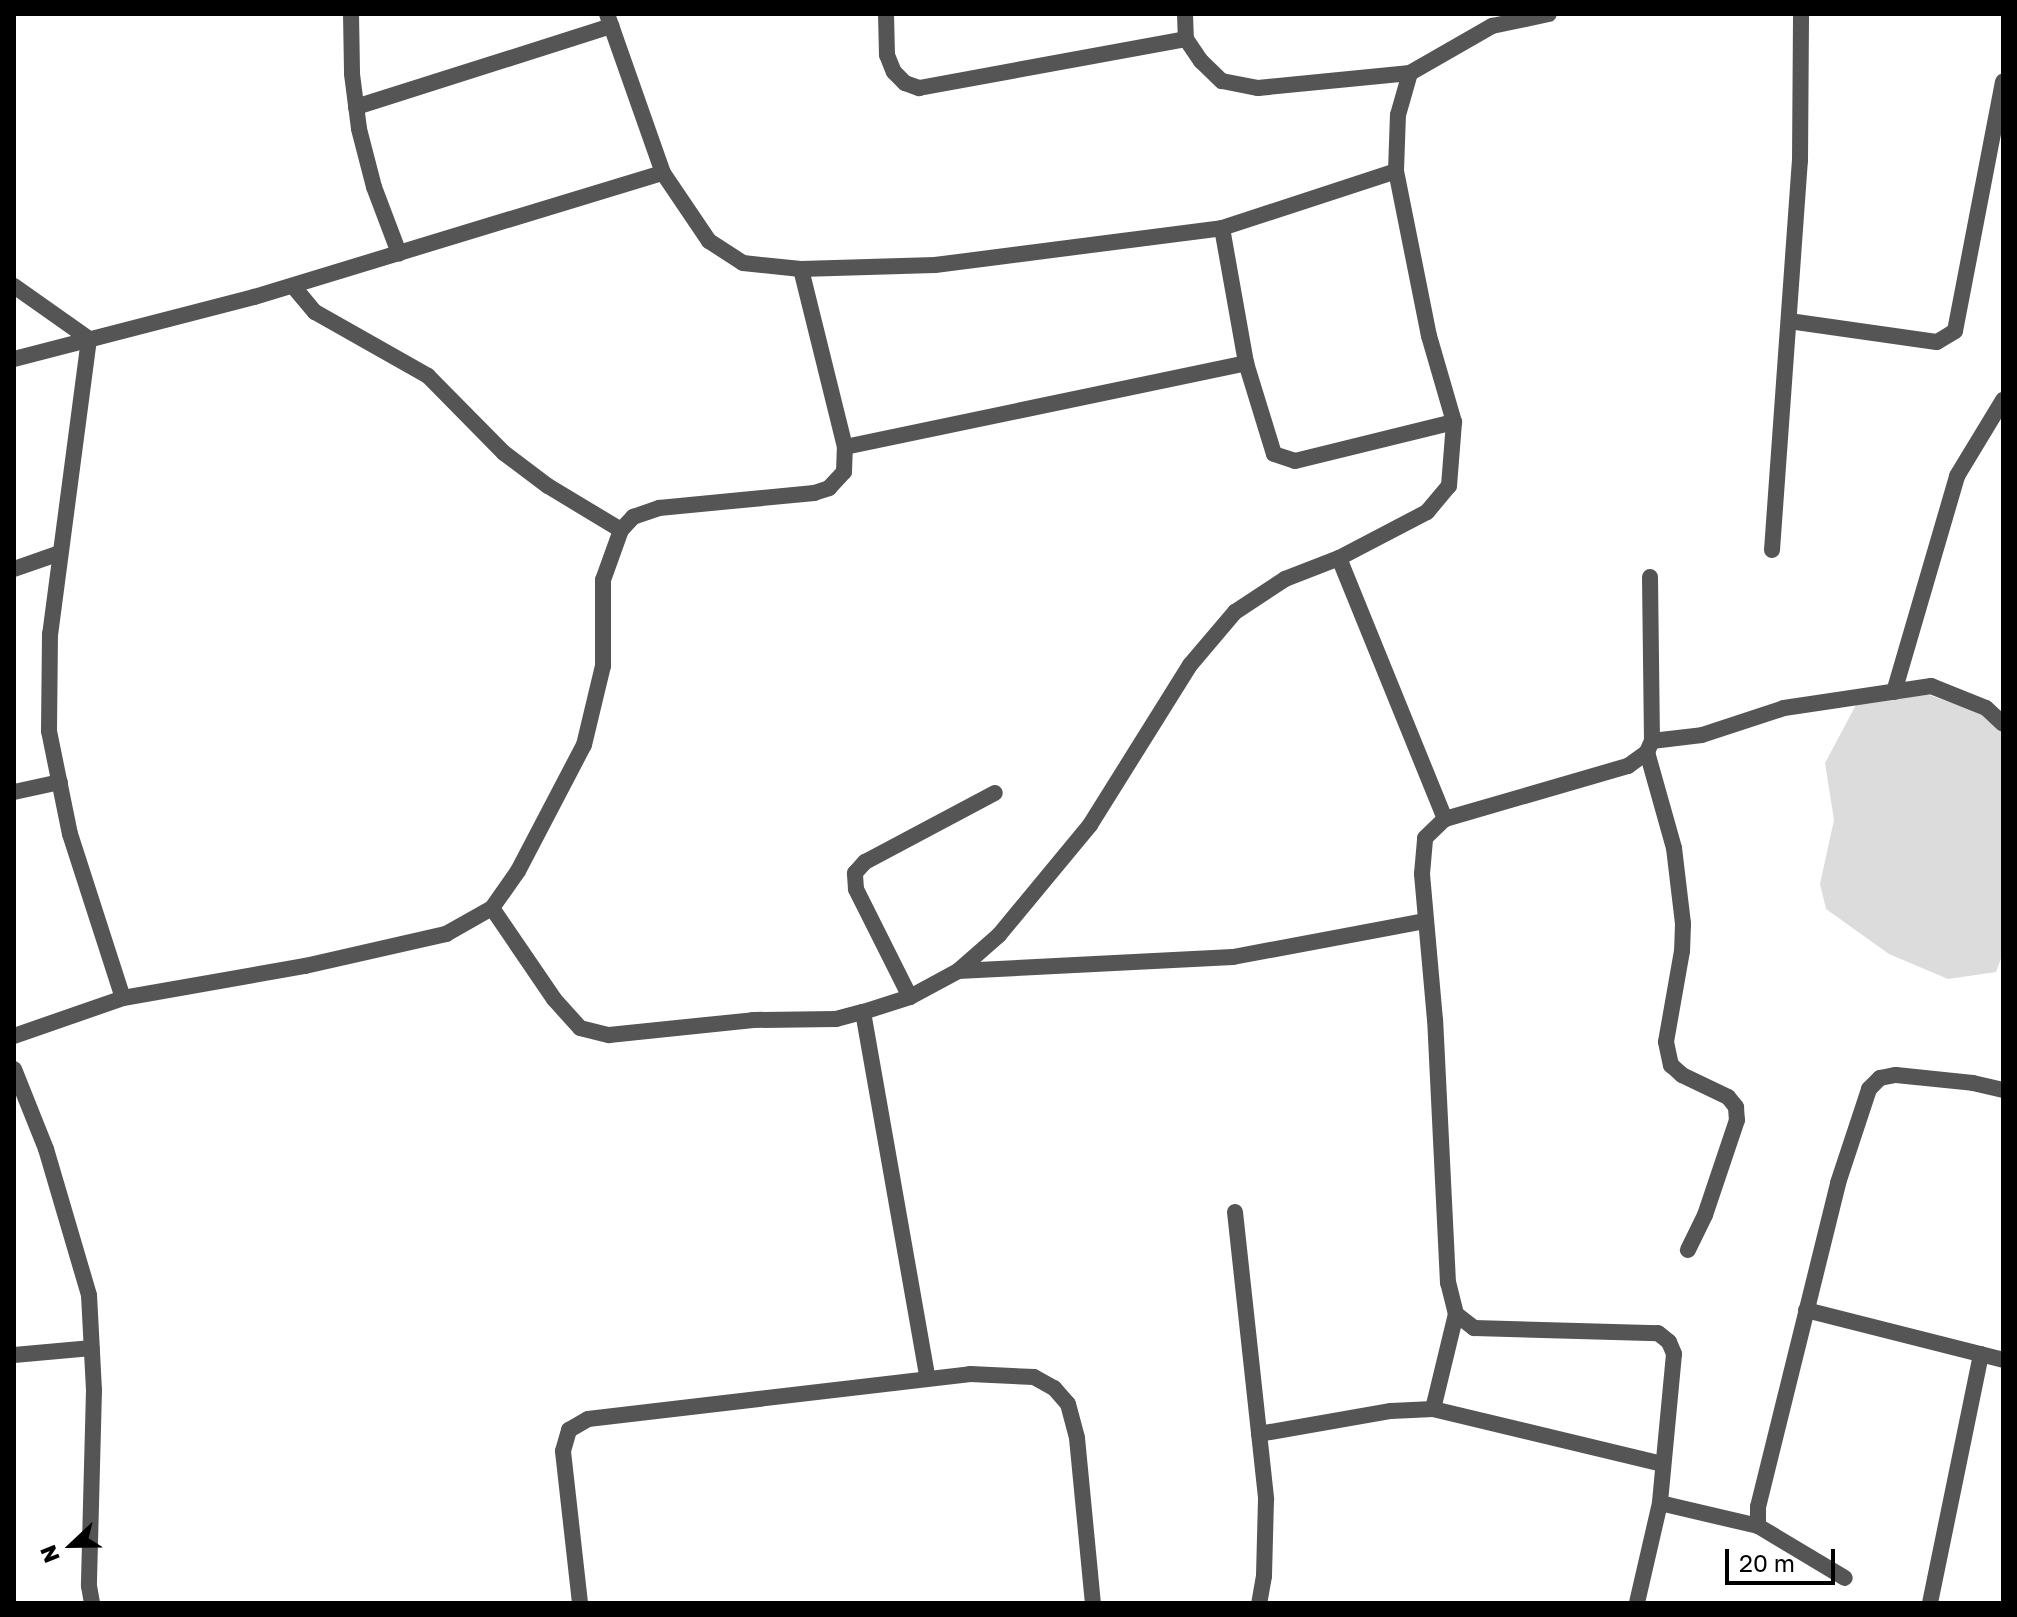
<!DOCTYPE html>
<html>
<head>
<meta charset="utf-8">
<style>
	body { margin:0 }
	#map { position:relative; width:2017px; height:1617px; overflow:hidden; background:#fff; font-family:"Golos Text",sans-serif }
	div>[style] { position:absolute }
	.green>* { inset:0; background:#dcdcdc }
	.street>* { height:16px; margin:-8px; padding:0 8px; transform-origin:8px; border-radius:8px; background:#555 }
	span { translate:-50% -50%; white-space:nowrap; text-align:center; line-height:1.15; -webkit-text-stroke:7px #fff; paint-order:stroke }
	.frame { position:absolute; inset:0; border:16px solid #000; pointer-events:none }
	.north { position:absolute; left:32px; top:1505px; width:80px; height:80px; -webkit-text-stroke:6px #fff; paint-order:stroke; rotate:248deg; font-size:22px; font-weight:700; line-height:32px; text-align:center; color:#000 }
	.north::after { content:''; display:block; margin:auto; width:28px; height:36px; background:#000; clip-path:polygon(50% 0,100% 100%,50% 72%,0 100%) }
	.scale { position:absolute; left:1725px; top:1549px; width:110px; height:36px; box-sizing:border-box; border:4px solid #000; border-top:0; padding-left:10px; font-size:24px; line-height:28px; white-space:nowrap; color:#000; -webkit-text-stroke:6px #fff; paint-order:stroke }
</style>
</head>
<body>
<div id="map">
	<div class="green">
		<div style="clip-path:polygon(1926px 694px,1986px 715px,2003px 733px,2003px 953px,1996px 972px,1948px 979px,1889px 954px,1826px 909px,1820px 884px,1834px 820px,1825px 763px,1857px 703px)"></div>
	</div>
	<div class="street">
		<div style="left:351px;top:14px;width:60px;rotate:89deg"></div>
		<div style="left:352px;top:74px;width:55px;rotate:82.7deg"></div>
		<div style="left:359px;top:129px;width:60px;rotate:75.5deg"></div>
		<div style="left:374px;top:187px;width:71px;rotate:69.3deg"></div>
		<div style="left:607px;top:14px;width:169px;rotate:70.6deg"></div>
		<div style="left:663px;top:173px;width:82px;rotate:55.9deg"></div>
		<div style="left:709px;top:241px;width:40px;rotate:32.9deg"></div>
		<div style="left:743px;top:263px;width:58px;rotate:5.9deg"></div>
		<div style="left:801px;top:269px;width:134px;rotate:-1.7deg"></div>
		<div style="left:935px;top:265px;width:289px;rotate:-7.3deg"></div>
		<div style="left:1222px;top:228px;width:183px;rotate:-18.1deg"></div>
		<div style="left:886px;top:14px;width:41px;rotate:88.6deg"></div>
		<div style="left:887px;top:55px;width:18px;rotate:68deg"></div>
		<div style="left:894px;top:72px;width:16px;rotate:45deg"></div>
		<div style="left:905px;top:83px;width:15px;rotate:20deg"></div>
		<div style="left:919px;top:88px;width:271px;rotate:-10.4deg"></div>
		<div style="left:1185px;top:14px;width:25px;rotate:88deg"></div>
		<div style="left:1186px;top:39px;width:27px;rotate:56deg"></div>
		<div style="left:1201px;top:61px;width:29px;rotate:44deg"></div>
		<div style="left:1222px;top:81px;width:37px;rotate:11deg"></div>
		<div style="left:1258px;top:88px;width:153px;rotate:-5.6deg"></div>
		<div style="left:356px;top:107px;width:268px;rotate:-17.6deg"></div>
		<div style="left:1222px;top:228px;width:137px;rotate:79.9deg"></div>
		<div style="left:1246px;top:363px;width:95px;rotate:72.9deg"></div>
		<div style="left:1274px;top:454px;width:22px;rotate:18deg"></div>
		<div style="left:1295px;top:461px;width:164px;rotate:-13.8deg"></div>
		<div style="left:14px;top:286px;width:92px;rotate:35.2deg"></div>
		<div style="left:89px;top:339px;width:298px;rotate:97.5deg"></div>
		<div style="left:50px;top:634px;width:97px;rotate:90.6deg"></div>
		<div style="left:49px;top:731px;width:105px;rotate:78.5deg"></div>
		<div style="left:70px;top:834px;width:172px;rotate:72.1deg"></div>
		<div style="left:293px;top:286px;width:34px;rotate:50deg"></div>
		<div style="left:315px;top:312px;width:130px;rotate:29.5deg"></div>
		<div style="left:428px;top:376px;width:108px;rotate:45.4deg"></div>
		<div style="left:504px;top:453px;width:55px;rotate:36.9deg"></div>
		<div style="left:548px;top:486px;width:85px;rotate:31.1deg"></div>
		<div style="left:1789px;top:321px;width:149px;rotate:8.1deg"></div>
		<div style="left:1937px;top:342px;width:21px;rotate:-31deg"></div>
		<div style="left:1955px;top:331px;width:254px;rotate:-79.1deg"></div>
		<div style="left:14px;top:359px;width:248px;rotate:-14.5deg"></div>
		<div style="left:254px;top:297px;width:427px;rotate:-16.9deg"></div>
		<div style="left:845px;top:447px;width:410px;rotate:-11.8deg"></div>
		<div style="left:1772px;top:550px;width:390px;rotate:-85.9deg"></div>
		<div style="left:1800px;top:161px;width:147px;rotate:-89.6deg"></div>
		<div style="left:1339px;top:558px;width:282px;rotate:67.9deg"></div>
		<div style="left:14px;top:569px;width:49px;rotate:-19.2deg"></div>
		<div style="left:1894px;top:692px;width:225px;rotate:-73.7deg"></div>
		<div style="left:1957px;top:476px;width:89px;rotate:-58.8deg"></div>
		<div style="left:1652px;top:741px;width:50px;rotate:-6.8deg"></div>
		<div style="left:1702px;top:735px;width:86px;rotate:-18.2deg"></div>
		<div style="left:1784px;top:708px;width:149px;rotate:-8.5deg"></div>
		<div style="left:1931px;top:686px;width:59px;rotate:21.8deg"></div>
		<div style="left:1986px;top:708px;width:23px;rotate:43deg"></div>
		<div style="left:1647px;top:752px;width:100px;rotate:74.3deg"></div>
		<div style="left:1674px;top:848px;width:77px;rotate:83.2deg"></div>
		<div style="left:1683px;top:924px;width:27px;rotate:92deg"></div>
		<div style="left:1682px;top:951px;width:92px;rotate:100deg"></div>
		<div style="left:1666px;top:1042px;width:24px;rotate:78deg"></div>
		<div style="left:1671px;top:1065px;width:15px;rotate:42deg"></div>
		<div style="left:1682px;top:1075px;width:51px;rotate:25.6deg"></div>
		<div style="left:1728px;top:1097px;width:13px;rotate:51deg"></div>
		<div style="left:1736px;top:1107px;width:13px;rotate:86deg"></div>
		<div style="left:1737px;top:1120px;width:100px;rotate:108.6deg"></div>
		<div style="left:1705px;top:1215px;width:39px;rotate:116deg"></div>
		<div style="left:14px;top:792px;width:47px;rotate:-12.3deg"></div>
		<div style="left:492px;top:908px;width:45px;rotate:-54.9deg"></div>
		<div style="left:518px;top:871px;width:142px;rotate:-62.4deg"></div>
		<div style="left:584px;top:745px;width:81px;rotate:-76.5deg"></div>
		<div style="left:603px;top:666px;width:86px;rotate:-90deg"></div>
		<div style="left:603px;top:580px;width:53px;rotate:-70.2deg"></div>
		<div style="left:621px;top:530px;width:18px;rotate:-47deg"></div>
		<div style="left:633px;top:517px;width:28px;rotate:-19deg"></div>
		<div style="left:659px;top:508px;width:156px;rotate:-5.5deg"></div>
		<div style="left:814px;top:493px;width:16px;rotate:-18deg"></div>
		<div style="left:829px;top:488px;width:22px;rotate:-47deg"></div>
		<div style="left:844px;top:472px;width:25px;rotate:-88deg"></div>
		<div style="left:845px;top:447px;width:183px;rotate:-103.9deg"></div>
		<div style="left:958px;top:971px;width:275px;rotate:-2.9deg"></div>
		<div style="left:1233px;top:957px;width:196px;rotate:-10.6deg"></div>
		<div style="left:910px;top:997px;width:121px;rotate:-116.6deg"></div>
		<div style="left:856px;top:889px;width:16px;rotate:-94deg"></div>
		<div style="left:855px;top:873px;width:15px;rotate:-48deg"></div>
		<div style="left:865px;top:862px;width:147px;rotate:-28deg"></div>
		<div style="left:863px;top:1012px;width:49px;rotate:-17.7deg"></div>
		<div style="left:910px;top:997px;width:55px;rotate:-28.4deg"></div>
		<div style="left:958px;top:971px;width:55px;rotate:-41.3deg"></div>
		<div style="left:999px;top:935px;width:143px;rotate:-50.4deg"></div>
		<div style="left:1090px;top:825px;width:189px;rotate:-58deg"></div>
		<div style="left:1190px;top:665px;width:70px;rotate:-49.7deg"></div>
		<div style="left:1235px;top:612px;width:60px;rotate:-33.4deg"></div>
		<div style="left:1285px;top:579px;width:58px;rotate:-21.3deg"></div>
		<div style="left:1339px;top:558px;width:99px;rotate:-27.6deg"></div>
		<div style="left:1427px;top:512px;width:34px;rotate:-50deg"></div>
		<div style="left:1449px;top:486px;width:64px;rotate:-85.5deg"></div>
		<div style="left:1454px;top:422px;width:90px;rotate:-106.2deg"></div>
		<div style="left:1429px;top:336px;width:168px;rotate:-101.3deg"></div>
		<div style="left:1396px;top:171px;width:56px;rotate:-88deg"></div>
		<div style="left:1398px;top:115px;width:44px;rotate:-74.1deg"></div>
		<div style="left:1410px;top:73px;width:95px;rotate:-29.8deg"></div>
		<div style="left:1492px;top:26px;width:58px;rotate:-11.9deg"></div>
		<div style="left:14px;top:1036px;width:115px;rotate:-19.2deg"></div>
		<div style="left:123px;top:998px;width:185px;rotate:-10deg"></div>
		<div style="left:305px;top:966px;width:145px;rotate:-12.8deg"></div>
		<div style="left:446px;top:934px;width:53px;rotate:-29.5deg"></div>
		<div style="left:492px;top:908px;width:110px;rotate:55.7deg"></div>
		<div style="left:554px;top:999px;width:39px;rotate:48deg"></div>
		<div style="left:580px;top:1028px;width:30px;rotate:14deg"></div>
		<div style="left:609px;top:1035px;width:145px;rotate:-5.9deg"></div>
		<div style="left:753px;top:1020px;width:83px;rotate:-0.7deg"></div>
		<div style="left:836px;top:1019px;width:28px;rotate:-15deg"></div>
		<div style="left:863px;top:1012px;width:370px;rotate:80deg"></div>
		<div style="left:14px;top:1069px;width:86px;rotate:68.2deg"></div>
		<div style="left:46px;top:1149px;width:152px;rotate:73.6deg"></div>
		<div style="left:89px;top:1295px;width:95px;rotate:87deg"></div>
		<div style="left:94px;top:1390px;width:196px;rotate:91.5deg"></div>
		<div style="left:89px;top:1586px;width:17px;rotate:80deg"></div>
		<div style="left:1235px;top:1212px;width:289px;rotate:83.8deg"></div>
		<div style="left:1266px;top:1499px;width:77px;rotate:91.5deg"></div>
		<div style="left:1264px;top:1576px;width:27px;rotate:100deg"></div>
		<div style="left:1806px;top:1310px;width:203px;rotate:14.2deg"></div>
		<div style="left:1456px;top:1314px;width:23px;rotate:38deg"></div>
		<div style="left:1474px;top:1328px;width:184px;rotate:1.6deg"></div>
		<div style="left:1658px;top:1333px;width:14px;rotate:39deg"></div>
		<div style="left:1669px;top:1342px;width:13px;rotate:67deg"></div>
		<div style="left:1674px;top:1354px;width:150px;rotate:95.4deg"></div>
		<div style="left:1660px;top:1503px;width:103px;rotate:103deg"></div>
		<div style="left:14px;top:1355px;width:78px;rotate:-5.1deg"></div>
		<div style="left:1433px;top:1409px;width:98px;rotate:-76.4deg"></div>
		<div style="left:1456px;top:1314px;width:32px;rotate:-104deg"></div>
		<div style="left:1448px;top:1283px;width:263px;rotate:-92.8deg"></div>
		<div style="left:1435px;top:1020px;width:147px;rotate:-95.1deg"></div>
		<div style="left:1422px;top:874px;width:36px;rotate:-85deg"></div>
		<div style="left:1425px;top:838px;width:28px;rotate:-44deg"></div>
		<div style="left:1445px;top:819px;width:191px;rotate:-16.2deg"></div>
		<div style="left:1628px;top:766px;width:24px;rotate:-36deg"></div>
		<div style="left:1647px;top:752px;width:12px;rotate:-66deg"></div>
		<div style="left:1652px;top:741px;width:164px;rotate:-90.7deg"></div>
		<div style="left:1259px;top:1434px;width:134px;rotate:-9.9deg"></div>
		<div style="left:1391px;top:1411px;width:42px;rotate:-2.7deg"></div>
		<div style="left:1433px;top:1409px;width:236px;rotate:13.5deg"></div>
		<div style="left:1660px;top:1503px;width:101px;rotate:13.2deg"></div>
		<div style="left:1758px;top:1526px;width:19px;rotate:-90deg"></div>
		<div style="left:1758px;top:1507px;width:334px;rotate:-76.1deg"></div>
		<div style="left:1838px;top:1183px;width:99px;rotate:-71.7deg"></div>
		<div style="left:1869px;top:1089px;width:16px;rotate:-45deg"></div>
		<div style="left:1880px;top:1078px;width:16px;rotate:-11deg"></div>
		<div style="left:1896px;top:1075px;width:77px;rotate:5.9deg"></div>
		<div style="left:1973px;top:1083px;width:31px;rotate:13deg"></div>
		<div style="left:1758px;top:1526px;width:101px;rotate:30.9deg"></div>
		<div style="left:580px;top:1603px;width:153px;rotate:-96.4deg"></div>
		<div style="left:563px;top:1451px;width:22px;rotate:-74deg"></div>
		<div style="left:569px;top:1430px;width:22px;rotate:-30deg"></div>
		<div style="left:588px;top:1419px;width:385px;rotate:-6.7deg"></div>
		<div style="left:970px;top:1374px;width:64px;rotate:2.7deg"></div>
		<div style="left:1034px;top:1377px;width:23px;rotate:29deg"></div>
		<div style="left:1054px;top:1388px;width:21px;rotate:49deg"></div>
		<div style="left:1068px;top:1404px;width:35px;rotate:75deg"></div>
		<div style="left:1077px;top:1438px;width:166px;rotate:84.5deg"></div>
		<div style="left:1930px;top:1603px;width:254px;rotate:-78.4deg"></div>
	</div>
	<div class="frame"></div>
	<div class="north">N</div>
	<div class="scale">20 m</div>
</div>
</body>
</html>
